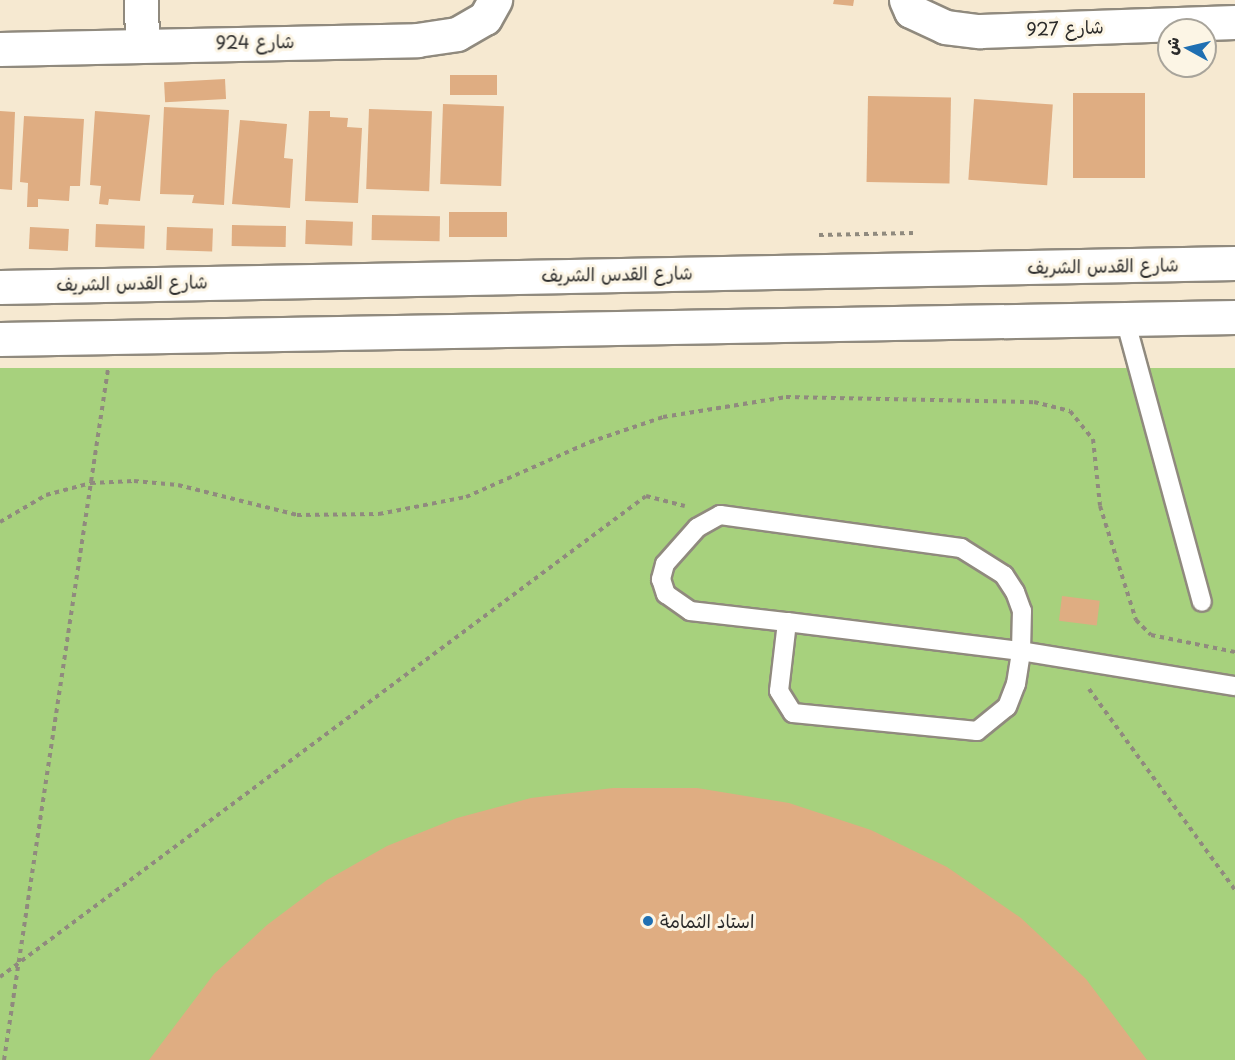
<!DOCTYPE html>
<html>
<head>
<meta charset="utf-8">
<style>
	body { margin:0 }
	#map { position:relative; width:1235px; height:1060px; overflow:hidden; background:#f6e9d1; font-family:"Playpen Sans","Playpen Sans Arabic",sans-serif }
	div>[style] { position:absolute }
	.green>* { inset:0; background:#a7d17d; transform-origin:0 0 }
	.building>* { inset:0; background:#dfad82; transform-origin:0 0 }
	.path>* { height:4px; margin-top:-2px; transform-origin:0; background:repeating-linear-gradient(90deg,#908a7e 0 4.5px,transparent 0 9px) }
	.roads { filter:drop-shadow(2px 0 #908a7e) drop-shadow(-2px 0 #908a7e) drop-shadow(0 2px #908a7e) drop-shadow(0 -2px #908a7e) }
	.service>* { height:18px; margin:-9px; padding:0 9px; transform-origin:9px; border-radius:9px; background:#fff }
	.minor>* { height:33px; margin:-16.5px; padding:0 16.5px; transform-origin:16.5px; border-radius:16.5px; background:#fff }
	.tertiary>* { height:33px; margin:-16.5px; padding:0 16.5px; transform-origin:16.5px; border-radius:16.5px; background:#fff }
	.dots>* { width:16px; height:16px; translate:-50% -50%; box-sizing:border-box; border:3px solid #fcf5e5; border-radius:50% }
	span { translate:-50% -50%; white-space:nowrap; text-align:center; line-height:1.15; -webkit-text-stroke:6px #fcf5e5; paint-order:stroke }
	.street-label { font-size:18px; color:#2b2b2b }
	.poi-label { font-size:18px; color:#2b2b2b }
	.left { translate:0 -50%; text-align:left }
	.north { position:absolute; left:1157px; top:18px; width:60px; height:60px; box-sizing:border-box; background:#fcf5e5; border:2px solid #a8a49b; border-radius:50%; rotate:278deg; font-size:16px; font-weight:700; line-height:24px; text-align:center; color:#2b2b2b }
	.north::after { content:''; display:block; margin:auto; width:21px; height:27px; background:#1f6fb2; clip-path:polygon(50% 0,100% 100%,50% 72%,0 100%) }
</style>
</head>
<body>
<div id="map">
	<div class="green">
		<div style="left:1235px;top:368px;width:692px;height:1235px;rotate:90deg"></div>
	</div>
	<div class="building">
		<div style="clip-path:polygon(834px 0,854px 0,853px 6px,833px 4px)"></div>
		<div style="left:450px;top:75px;width:47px;height:20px"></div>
		<div style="left:225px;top:79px;width:20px;height:61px;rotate:87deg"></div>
		<div style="left:1145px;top:93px;width:85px;height:72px;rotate:90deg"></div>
		<div style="left:868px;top:96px;width:83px;height:86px;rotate:1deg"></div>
		<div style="left:974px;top:99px;width:79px;height:81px;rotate:4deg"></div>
		<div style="left:443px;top:104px;width:61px;height:80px;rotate:2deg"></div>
		<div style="clip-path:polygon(164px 107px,229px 110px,224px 205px,192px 203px,194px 195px,160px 194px)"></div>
		<div style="left:369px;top:109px;width:63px;height:80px;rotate:2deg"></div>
		<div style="clip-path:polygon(0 111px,15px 112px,12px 190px,0 189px)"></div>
		<div style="clip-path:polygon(95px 111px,150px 115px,140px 201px,109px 199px,108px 205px,99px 204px,101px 186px,90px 185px)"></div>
		<div style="clip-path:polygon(309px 111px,330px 111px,330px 117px,348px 118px,347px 127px,362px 128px,358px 203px,305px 201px)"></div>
		<div style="clip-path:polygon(24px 116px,84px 119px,80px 186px,70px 186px,69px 201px,38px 199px,38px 207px,27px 207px,28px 183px,20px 182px)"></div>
		<div style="clip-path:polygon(240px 120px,287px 124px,284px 158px,293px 159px,290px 208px,232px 204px)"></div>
		<div style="left:507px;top:212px;width:25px;height:58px;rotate:90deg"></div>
		<div style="left:372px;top:215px;width:68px;height:25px;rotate:1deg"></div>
		<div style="left:306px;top:220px;width:47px;height:24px;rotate:2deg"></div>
		<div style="left:96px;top:224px;width:49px;height:23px;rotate:2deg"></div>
		<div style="left:232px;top:225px;width:54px;height:21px;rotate:1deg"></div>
		<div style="left:30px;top:227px;width:39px;height:22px;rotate:3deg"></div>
		<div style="left:167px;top:227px;width:46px;height:23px;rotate:2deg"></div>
		<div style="left:1062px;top:596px;width:38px;height:25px;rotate:7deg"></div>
		<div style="clip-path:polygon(613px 788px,697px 788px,789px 803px,871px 830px,947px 867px,1021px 918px,1086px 979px,1147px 1060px,149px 1060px,214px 974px,267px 925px,327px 880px,387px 846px,457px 818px,531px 798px)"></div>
	</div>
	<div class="path">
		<div style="left:819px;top:235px;width:94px;rotate:-1.2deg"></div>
		<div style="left:0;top:522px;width:53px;rotate:-30.4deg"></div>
		<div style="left:46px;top:495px;width:47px;rotate:-14.9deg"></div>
		<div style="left:91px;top:483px;width:43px;rotate:-2.7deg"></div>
		<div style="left:134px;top:481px;width:44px;rotate:5.2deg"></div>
		<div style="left:178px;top:485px;width:123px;rotate:14.1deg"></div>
		<div style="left:297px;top:515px;width:82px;rotate:-0.7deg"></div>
		<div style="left:379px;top:514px;width:89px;rotate:-11.1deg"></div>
		<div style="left:466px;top:497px;width:136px;rotate:-23.9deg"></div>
		<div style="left:590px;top:442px;width:77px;rotate:-18.9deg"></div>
		<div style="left:663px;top:417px;width:125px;rotate:-9.2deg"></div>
		<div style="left:786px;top:397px;width:248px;rotate:1.2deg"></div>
		<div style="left:1034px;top:402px;width:37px;rotate:14deg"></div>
		<div style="left:1070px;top:411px;width:36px;rotate:51deg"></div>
		<div style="left:1093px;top:439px;width:67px;rotate:84deg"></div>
		<div style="left:1100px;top:506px;width:120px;rotate:72.5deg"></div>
		<div style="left:1136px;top:620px;width:21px;rotate:45deg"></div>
		<div style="left:1151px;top:635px;width:86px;rotate:11.4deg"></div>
		<div style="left:1089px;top:689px;width:248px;rotate:54deg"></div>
		<div style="left:0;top:977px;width:805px;rotate:-36.67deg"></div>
		<div style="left:646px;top:496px;width:40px;rotate:14.4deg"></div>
		<div style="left:4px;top:1060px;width:699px;rotate:-81.44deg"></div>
	</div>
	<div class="roads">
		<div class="service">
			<div style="left:1125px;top:319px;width:293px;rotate:74.8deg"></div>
			<div style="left:787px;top:622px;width:69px;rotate:96.6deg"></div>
			<div style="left:779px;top:691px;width:26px;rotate:58deg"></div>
			<div style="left:793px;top:713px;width:185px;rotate:5.6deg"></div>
			<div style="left:977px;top:731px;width:38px;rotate:-39deg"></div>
			<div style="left:1007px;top:707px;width:25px;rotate:-69deg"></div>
			<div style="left:1016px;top:684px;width:33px;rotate:-81deg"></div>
			<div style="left:1021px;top:651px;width:40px;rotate:-88.6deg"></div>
			<div style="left:1022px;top:611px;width:20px;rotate:-110deg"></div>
			<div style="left:1015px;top:592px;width:20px;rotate:-123deg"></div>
			<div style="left:1004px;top:575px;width:51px;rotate:-147.9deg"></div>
			<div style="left:961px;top:548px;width:243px;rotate:-172.2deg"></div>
			<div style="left:720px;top:515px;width:26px;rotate:151deg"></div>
			<div style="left:697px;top:528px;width:48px;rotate:131.6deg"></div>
			<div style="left:665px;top:564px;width:16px;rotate:105deg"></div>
			<div style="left:661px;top:579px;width:16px;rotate:72deg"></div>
			<div style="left:666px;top:594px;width:29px;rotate:35deg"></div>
			<div style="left:690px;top:611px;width:98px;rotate:6.5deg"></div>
			<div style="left:787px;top:622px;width:236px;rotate:7.1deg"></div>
			<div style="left:1021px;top:651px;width:217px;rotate:9.3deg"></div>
		</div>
		<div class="minor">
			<div style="left:141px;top:0;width:44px;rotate:88.7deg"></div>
			<div style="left:906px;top:0;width:12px;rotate:66deg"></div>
			<div style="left:911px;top:11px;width:38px;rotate:25deg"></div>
			<div style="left:945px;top:27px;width:35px;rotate:7deg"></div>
			<div style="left:980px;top:31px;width:255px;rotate:-2deg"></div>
			<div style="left:0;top:49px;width:417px;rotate:-1.2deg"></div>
			<div style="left:417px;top:40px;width:40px;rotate:-8.5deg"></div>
			<div style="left:457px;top:34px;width:32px;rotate:-30deg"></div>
			<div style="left:485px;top:18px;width:21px;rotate:-61deg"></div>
		</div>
		<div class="tertiary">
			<div style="left:0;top:287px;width:1235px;rotate:-1.11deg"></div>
			<div style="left:0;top:339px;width:1235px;rotate:-1.02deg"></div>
		</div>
	</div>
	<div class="dots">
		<div style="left:648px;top:921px;background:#1f6fb2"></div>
	</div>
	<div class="street-label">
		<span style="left:1065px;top:28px;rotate:-2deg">شارع 927</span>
		<span style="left:255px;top:42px;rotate:-1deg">شارع 924</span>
		<span style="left:1103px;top:266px;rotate:-1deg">شارع القدس الشريف</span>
		<span style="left:617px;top:274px;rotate:-1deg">شارع القدس الشريف</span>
		<span style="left:132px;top:283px;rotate:-1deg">شارع القدس الشريف</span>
	</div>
	<div class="poi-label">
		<span class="left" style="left:660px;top:921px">استاد الثمامة</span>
	</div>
	<div class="north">ش</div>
</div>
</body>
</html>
